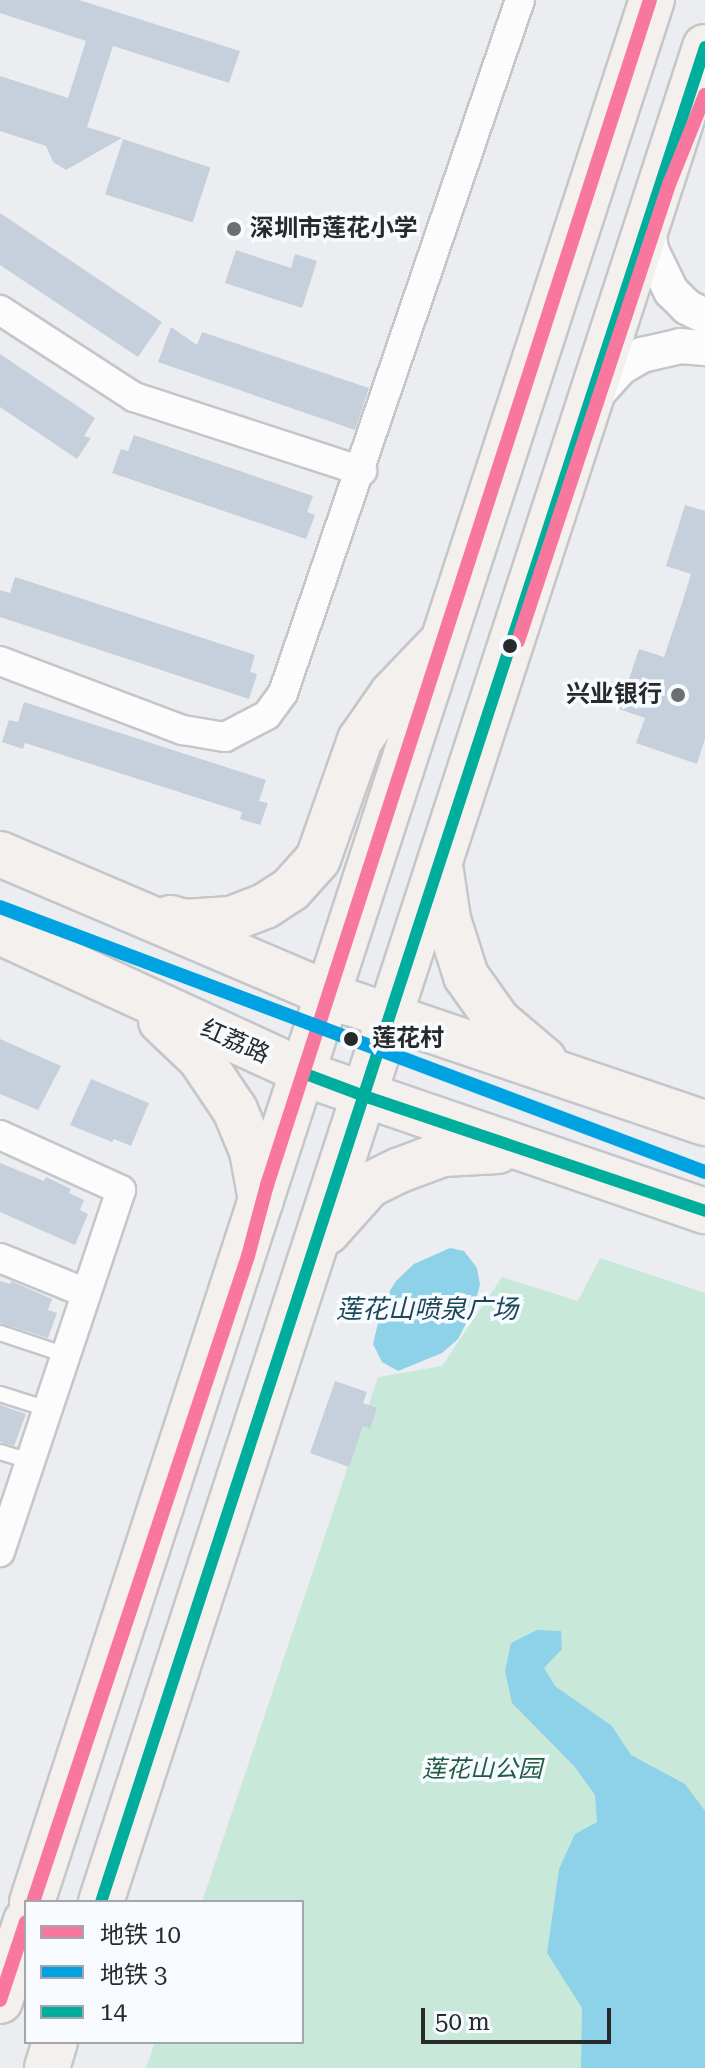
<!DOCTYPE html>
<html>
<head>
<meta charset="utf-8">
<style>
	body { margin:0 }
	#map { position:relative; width:705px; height:2068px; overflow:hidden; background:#ebedf0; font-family:"Roboto Serif","Noto Sans SC",serif }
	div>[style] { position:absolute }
	.green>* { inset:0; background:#c8e9d9 }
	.water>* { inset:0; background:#8dd2e8 }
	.building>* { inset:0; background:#c6d0dd; transform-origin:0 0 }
	.roads { filter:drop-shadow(2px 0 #c5c6c9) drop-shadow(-2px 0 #c5c6c9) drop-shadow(0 2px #c5c6c9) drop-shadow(0 -2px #c5c6c9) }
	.service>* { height:14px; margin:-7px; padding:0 7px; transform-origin:7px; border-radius:7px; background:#fcfcfd }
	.minor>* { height:28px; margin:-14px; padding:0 14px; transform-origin:14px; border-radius:14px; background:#fcfcfd }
	.tertiary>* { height:34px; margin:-17px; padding:0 17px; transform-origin:17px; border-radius:17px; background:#fcfcfd }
	.primary>* { height:44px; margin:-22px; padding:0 22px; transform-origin:22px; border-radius:22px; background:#f4f0ee }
	.bus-1>* { height:12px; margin:-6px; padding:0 6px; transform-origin:6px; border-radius:6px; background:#01ad9c }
	.metro-1>* { height:14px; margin:-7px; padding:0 7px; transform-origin:7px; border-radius:7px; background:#f8779e }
	.metro-2>* { height:14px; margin:-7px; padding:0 7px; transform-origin:7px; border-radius:7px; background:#00a2e1 }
	.dots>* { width:22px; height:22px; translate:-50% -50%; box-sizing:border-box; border:4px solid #f7faff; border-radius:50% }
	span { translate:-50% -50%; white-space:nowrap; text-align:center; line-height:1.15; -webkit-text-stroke:7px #f7faff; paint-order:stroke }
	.poi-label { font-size:24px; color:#28292a; font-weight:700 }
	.left { translate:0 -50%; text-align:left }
	.right { translate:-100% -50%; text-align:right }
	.stop-label { font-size:24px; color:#28292a; font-weight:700 }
	.street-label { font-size:24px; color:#28292a }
	.park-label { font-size:24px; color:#1e5b3f; font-style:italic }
	.water-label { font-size:26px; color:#1c4755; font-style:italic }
	.legend { position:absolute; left:24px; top:1900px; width:280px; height:144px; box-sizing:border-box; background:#f7faff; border:2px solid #a4a6aa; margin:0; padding:10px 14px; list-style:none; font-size:24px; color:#28292a }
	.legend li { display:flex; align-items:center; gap:16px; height:40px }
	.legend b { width:40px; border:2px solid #a4a6aa }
	.scale { position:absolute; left:421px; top:2008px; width:190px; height:36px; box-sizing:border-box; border:4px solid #28292a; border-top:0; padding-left:10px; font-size:24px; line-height:28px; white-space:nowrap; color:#28292a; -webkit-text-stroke:6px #f7faff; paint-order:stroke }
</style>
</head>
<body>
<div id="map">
	<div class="green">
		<div style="clip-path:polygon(600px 1258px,705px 1293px,705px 2068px,146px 2068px,155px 2042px,302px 2042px,302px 1902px,202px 1902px,378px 1377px,442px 1366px,502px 1277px,578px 1301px)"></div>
	</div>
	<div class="water">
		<div style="clip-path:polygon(450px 1248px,464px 1251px,477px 1268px,480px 1285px,472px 1312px,458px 1339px,442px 1353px,398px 1371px,382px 1362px,373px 1344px,383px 1302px,396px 1281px,414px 1264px)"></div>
		<div style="clip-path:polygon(537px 1630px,561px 1631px,562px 1649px,544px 1668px,555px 1686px,612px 1726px,631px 1755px,685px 1784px,705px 1811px,705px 2068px,581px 2068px,582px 2008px,547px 1953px,559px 1869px,575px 1834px,597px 1822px,595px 1795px,574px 1766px,512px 1703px,505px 1671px,511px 1643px)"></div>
	</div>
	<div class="building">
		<div style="clip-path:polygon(0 0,79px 0,240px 51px,229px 83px,113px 46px,87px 127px,122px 138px,66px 170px,53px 162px,46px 146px,0 131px,0 76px,68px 98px,86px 41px,0 13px)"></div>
		<div style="left:123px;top:139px;width:92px;height:58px;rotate:18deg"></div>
		<div style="clip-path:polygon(0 213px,162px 322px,138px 357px,0 265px)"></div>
		<div style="clip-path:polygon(236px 250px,291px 268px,295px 254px,317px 261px,302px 308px,225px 283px)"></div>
		<div style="clip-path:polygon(171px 327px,197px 345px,202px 332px,369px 388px,355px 430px,158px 362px)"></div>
		<div style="clip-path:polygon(0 354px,95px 418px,84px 436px,91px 438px,77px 459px,0 407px)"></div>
		<div style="clip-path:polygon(134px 435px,313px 496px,307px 512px,315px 515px,306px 539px,112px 473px,121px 449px,128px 451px)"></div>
		<div style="clip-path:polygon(685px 505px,705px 511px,705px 739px,697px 764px,636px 743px,645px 718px,619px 709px,639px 649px,664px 657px,683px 600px,691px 574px,666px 566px)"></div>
		<div style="clip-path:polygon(15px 577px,255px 655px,250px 672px,257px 674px,249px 699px,0 617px,0 590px,10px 593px)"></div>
		<div style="clip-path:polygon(24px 702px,266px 780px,259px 801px,268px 803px,260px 825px,240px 819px,242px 812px,25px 743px,23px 749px,2px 742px,9px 720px,18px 722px)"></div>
		<div style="clip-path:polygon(0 1039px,61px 1066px,38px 1110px,0 1094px)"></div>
		<div style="clip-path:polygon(91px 1079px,149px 1103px,131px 1146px,114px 1139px,112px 1142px,70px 1125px)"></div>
		<div style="clip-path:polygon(0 1163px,44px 1181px,46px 1177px,71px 1189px,69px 1193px,84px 1200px,80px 1210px,88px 1214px,75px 1245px,0 1212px)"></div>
		<div style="clip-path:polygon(0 1281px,10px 1284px,11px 1281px,52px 1299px,48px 1310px,57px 1313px,48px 1338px,0 1323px)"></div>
		<div style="clip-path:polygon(335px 1381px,367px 1392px,363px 1403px,377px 1408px,370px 1429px,363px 1426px,349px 1467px,310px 1453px)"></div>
		<div style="clip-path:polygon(0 1405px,26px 1414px,14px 1446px,0 1442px)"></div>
	</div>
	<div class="roads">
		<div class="service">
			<div style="left:0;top:1333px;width:70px;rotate:18.4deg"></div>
			<div style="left:0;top:1394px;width:50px;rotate:17.4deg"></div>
			<div style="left:0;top:1452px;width:31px;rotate:17deg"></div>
		</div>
		<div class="minor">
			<div style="left:0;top:310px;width:160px;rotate:33deg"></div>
			<div style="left:134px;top:397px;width:240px;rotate:18deg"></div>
			<div style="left:0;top:661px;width:196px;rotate:20.7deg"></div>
			<div style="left:183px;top:730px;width:43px;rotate:9.5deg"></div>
			<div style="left:225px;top:737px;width:47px;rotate:-27.6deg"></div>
			<div style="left:267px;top:715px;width:27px;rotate:-54deg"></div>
			<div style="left:283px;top:693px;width:732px;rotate:-71.12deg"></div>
			<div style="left:0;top:1135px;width:133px;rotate:24.4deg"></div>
			<div style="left:121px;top:1190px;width:382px;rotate:108.5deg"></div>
			<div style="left:0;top:1258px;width:93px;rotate:22.1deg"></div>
		</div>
		<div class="tertiary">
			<div style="left:647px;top:224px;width:26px;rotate:81deg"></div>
			<div style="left:651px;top:250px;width:46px;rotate:64deg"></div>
			<div style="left:671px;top:291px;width:23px;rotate:45deg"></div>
			<div style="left:687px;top:307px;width:20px;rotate:27deg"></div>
			<div style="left:593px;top:398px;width:40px;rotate:-48deg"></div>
			<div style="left:620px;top:368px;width:26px;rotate:-31deg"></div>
			<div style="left:642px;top:355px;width:39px;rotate:-13deg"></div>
			<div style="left:680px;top:346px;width:25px;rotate:5deg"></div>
		</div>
		<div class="primary">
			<div style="left:0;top:854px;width:380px;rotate:23.1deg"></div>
			<div style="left:350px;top:1003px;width:375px;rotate:18.7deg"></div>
			<div style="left:441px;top:872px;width:48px;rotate:81.5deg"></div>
			<div style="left:448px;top:919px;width:60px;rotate:72.5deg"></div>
			<div style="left:466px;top:976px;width:55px;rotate:54.6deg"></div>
			<div style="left:498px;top:1021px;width:60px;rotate:40.3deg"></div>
			<div style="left:171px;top:918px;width:14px;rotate:17deg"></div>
			<div style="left:184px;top:922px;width:47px;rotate:-3.7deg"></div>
			<div style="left:231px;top:919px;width:36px;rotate:-21deg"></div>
			<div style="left:265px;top:906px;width:31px;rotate:-33deg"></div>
			<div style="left:291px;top:889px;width:40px;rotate:-48deg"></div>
			<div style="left:318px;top:859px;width:126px;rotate:-70.6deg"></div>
			<div style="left:360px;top:740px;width:56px;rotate:-55.2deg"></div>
			<div style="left:392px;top:694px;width:64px;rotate:-46.3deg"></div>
			<div style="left:0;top:932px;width:351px;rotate:24.7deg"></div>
			<div style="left:319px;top:1079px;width:408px;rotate:18.9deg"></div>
			<div style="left:161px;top:1021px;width:54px;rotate:43.5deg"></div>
			<div style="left:200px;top:1058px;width:63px;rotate:56.1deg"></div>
			<div style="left:235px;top:1110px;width:44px;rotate:67.5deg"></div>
			<div style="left:252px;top:1151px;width:50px;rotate:79.6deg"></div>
			<div style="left:327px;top:1232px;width:63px;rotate:-48.2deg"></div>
			<div style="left:369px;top:1185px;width:34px;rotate:-26deg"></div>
			<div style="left:400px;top:1170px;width:46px;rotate:-20.4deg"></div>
			<div style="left:443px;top:1154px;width:55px;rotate:-3.1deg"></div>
			<div style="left:32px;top:1902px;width:2001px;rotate:-71.95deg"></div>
			<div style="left:101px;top:1902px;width:1951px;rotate:-71.96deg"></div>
			<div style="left:0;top:2001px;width:84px;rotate:-72deg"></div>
			<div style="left:47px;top:2068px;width:27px;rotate:-73deg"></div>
		</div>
	</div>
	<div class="bus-1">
		<div style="left:304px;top:1069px;width:4px;rotate:104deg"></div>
		<div style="left:303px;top:1073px;width:65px;rotate:20.7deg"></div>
		<div style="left:364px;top:1096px;width:360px;rotate:18.6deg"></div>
		<div style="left:101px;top:1902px;width:1951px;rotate:-71.96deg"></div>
	</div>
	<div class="metro-1">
		<div style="left:518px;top:641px;width:484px;rotate:-71.7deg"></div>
		<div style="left:670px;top:182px;width:94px;rotate:-68.1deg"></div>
		<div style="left:33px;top:1902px;width:681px;rotate:-71.59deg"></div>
		<div style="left:248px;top:1256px;width:73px;rotate:-75deg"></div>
		<div style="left:267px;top:1185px;width:1245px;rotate:-72.09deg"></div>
		<div style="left:0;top:2000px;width:82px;rotate:-71.6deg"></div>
	</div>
	<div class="metro-2">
		<div style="left:0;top:907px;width:753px;rotate:20.6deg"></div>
	</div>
	<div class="dots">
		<div style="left:234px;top:229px;background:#6c6e6f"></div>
		<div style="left:510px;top:646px;background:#28292a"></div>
		<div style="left:678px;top:695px;background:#6c6e6f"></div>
		<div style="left:351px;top:1039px;background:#28292a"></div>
	</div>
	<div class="poi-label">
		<span class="left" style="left:250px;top:229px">深圳市莲花小学</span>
		<span class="right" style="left:662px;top:695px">兴业银行</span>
	</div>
	<div class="stop-label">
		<span class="left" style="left:372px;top:1039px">莲花村</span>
	</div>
	<div class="street-label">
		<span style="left:235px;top:1042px;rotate:24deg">红荔路</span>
	</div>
	<div class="park-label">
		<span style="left:482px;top:1770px">莲花山公园</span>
	</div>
	<div class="water-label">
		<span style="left:427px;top:1310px">莲花山喷泉广场</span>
	</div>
	<ul class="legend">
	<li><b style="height:10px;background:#f8779e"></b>地铁 10</li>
	<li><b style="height:10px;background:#00a2e1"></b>地铁 3</li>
	<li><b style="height:10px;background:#01ad9c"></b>14</li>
	</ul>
	<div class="scale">50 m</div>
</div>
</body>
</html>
